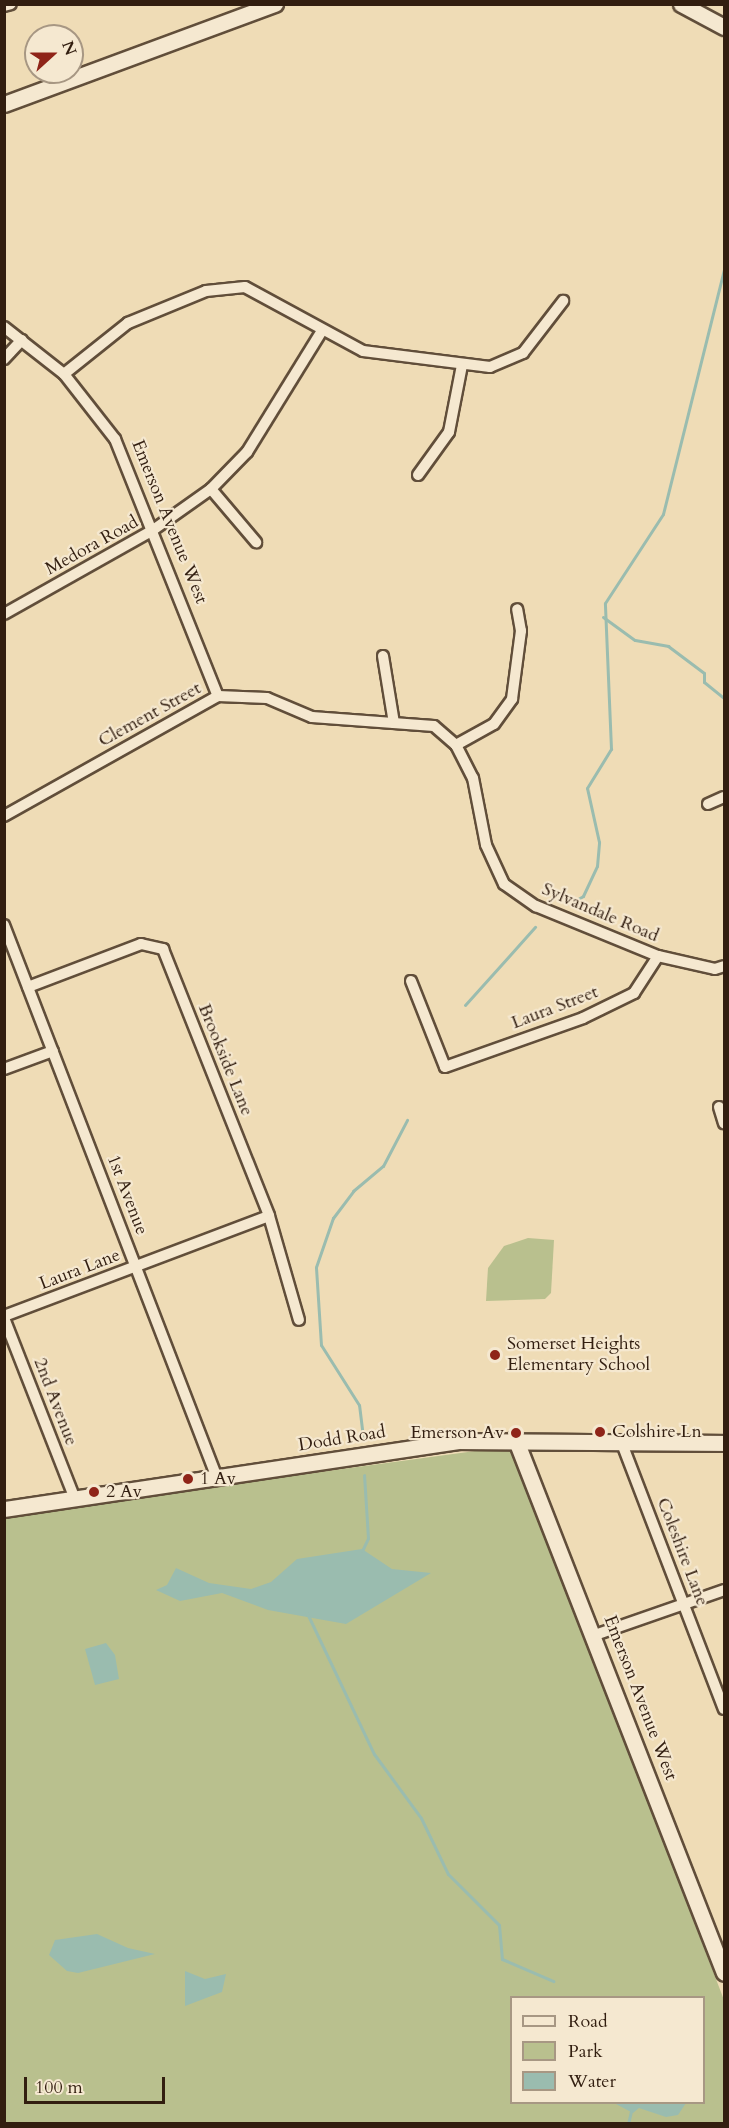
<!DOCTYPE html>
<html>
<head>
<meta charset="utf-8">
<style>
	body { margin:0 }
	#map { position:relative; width:729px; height:2128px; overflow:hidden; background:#efdcb6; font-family:Cardo,serif }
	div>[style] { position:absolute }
	.green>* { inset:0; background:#b9c08e }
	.water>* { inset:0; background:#9abcaf }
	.stream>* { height:3px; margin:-1.5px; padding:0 1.5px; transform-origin:1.5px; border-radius:1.5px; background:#9abcaf }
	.roads { filter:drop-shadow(2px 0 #614e3a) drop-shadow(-2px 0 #614e3a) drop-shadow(0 2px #614e3a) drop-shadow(0 -2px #614e3a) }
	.street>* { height:10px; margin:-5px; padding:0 5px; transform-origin:5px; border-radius:5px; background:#f5e8d0 }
	.secondary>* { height:15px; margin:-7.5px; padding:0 7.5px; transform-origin:7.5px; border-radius:7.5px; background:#f5e8d0 }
	.dots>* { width:16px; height:16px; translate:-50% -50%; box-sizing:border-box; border:3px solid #f5e8d0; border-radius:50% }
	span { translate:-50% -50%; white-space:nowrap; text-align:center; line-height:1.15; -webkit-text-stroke:4.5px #f5e8d0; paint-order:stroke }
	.street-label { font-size:18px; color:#321e10 }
	.poi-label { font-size:18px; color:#321e10 }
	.left { translate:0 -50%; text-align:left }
	.right { translate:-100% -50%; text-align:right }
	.frame { position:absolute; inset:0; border:6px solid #321e10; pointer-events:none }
	.legend { position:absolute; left:510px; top:1996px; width:195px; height:108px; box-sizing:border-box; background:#f5e8d0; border:2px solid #a79783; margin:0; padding:8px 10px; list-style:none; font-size:18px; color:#321e10 }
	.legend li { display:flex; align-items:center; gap:12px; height:30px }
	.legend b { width:30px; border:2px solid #a79783 }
	.north { position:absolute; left:24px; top:24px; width:60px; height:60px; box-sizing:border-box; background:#f5e8d0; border:2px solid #a79783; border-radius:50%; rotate:69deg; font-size:16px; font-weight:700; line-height:24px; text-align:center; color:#321e10 }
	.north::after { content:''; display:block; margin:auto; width:21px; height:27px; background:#8f2418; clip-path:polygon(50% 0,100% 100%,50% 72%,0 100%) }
	.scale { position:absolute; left:24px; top:2077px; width:141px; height:27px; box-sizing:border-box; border:3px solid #321e10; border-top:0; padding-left:8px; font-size:18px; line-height:21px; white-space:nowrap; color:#321e10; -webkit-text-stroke:4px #f5e8d0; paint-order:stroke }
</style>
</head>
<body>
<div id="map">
	<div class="green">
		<div style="clip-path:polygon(528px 1238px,554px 1240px,551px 1293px,545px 1299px,486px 1301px,488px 1268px,504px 1246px)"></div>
		<div style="clip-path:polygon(evenodd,512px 1446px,724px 2000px,724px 2123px,5px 2123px,4px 1515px,512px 1446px,512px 1998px,704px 1998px,704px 2102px,512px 2102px,512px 1998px)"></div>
	</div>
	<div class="water">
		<div style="clip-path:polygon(362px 1549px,392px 1569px,431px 1573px,346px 1624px,268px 1610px,222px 1593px,180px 1601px,156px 1590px,167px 1585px,176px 1568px,209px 1583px,251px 1589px,271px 1582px,297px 1559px)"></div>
		<div style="clip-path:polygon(106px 1643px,115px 1655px,119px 1679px,95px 1685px,85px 1649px)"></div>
		<div style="clip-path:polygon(97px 1934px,128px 1948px,155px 1954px,78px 1973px,67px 1971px,49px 1955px,55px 1940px)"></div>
		<div style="clip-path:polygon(185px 1971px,205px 1979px,226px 1974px,222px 1992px,185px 2006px)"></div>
		<div style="clip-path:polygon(614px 2103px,686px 2102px,686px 2103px,678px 2115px,666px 2117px,639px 2108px,633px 2113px)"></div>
	</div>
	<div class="stream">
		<div style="left:603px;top:617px;width:39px;rotate:36deg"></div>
		<div style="left:635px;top:640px;width:34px;rotate:10deg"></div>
		<div style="left:668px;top:646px;width:45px;rotate:36.9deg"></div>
		<div style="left:704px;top:673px;width:9px;rotate:90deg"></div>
		<div style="left:704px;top:682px;width:26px;rotate:39deg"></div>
		<div style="left:571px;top:903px;width:14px;rotate:-30deg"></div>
		<div style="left:583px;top:896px;width:33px;rotate:-65deg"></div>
		<div style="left:597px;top:866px;width:24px;rotate:-85deg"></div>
		<div style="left:599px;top:842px;width:55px;rotate:-102.5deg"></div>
		<div style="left:587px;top:788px;width:46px;rotate:-58.4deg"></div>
		<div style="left:611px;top:749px;width:146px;rotate:-92.4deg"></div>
		<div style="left:605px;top:603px;width:106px;rotate:-56.9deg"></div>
		<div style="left:663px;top:514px;width:252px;rotate:-76deg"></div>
		<div style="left:465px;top:1005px;width:105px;rotate:-48.1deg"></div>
		<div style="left:363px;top:1437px;width:32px;rotate:-97deg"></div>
		<div style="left:359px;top:1405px;width:71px;rotate:-122.3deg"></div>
		<div style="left:321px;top:1345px;width:78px;rotate:-93.7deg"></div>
		<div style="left:316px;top:1267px;width:52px;rotate:-70.9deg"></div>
		<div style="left:333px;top:1218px;width:34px;rotate:-53deg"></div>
		<div style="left:353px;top:1191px;width:39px;rotate:-40deg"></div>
		<div style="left:383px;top:1166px;width:52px;rotate:-62.4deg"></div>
		<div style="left:362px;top:1551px;width:14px;rotate:-65deg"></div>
		<div style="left:368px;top:1538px;width:63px;rotate:-93.6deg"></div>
		<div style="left:306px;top:1611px;width:158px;rotate:64.6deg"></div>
		<div style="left:374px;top:1754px;width:79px;rotate:53.7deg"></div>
		<div style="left:421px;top:1818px;width:62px;rotate:64.3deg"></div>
		<div style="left:448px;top:1874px;width:72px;rotate:45deg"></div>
		<div style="left:499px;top:1925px;width:34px;rotate:85deg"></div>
		<div style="left:502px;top:1959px;width:56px;rotate:23.3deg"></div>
		<div style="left:628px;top:2124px;width:13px;rotate:-77deg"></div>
	</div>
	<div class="roads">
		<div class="street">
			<div style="left:4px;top:6px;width:7px;rotate:-16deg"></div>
			<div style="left:4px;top:327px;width:76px;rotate:38.1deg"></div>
			<div style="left:64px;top:374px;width:83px;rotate:51.9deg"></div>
			<div style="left:115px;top:439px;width:277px;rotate:68.2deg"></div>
			<div style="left:4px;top:359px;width:26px;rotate:-47deg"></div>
			<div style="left:64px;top:374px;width:82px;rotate:-38.6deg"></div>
			<div style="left:128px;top:323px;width:84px;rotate:-22.3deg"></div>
			<div style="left:206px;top:291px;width:39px;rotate:-6deg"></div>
			<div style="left:245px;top:287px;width:134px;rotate:28.5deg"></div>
			<div style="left:363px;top:351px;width:128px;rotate:7.2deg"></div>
			<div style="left:490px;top:367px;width:36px;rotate:-23deg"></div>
			<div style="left:523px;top:353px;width:66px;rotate:-52.4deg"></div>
			<div style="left:418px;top:475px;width:53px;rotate:-54.2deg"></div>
			<div style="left:449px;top:432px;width:68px;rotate:-79deg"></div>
			<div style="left:211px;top:489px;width:70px;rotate:49.7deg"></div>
			<div style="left:4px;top:614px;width:171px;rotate:-29.4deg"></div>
			<div style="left:153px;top:530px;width:71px;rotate:-35.3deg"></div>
			<div style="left:211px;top:489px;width:52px;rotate:-45.8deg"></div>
			<div style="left:247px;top:452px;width:141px;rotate:-58.3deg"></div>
			<div style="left:383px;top:656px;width:68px;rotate:80.7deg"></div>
			<div style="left:456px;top:745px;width:43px;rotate:-28.9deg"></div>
			<div style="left:494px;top:724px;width:31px;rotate:-54deg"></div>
			<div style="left:512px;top:699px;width:69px;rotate:-82.5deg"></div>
			<div style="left:521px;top:631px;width:22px;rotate:-100deg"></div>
			<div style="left:708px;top:804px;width:17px;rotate:-24deg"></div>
			<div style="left:4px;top:816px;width:245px;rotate:-29.3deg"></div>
			<div style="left:218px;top:696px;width:49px;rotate:2.3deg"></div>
			<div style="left:267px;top:698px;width:49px;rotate:22.9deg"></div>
			<div style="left:312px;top:717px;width:122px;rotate:4.2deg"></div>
			<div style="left:434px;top:726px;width:29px;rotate:41deg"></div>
			<div style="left:456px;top:745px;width:37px;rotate:63deg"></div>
			<div style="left:473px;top:778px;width:68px;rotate:79deg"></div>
			<div style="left:486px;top:845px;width:43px;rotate:65.2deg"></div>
			<div style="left:504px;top:884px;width:39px;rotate:35deg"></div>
			<div style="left:536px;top:906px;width:132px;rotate:22.3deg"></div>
			<div style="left:658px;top:956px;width:58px;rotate:12.8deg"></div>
			<div style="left:715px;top:969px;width:9px;rotate:-18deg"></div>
			<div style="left:4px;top:925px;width:593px;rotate:68.93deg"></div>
			<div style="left:411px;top:981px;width:92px;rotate:68.4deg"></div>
			<div style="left:445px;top:1067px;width:146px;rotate:-19.5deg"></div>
			<div style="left:583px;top:1018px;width:57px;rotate:-26.1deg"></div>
			<div style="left:634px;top:993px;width:44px;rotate:-57deg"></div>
			<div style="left:28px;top:987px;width:121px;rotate:-20.8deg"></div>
			<div style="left:141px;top:944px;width:23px;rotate:13deg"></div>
			<div style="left:163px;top:949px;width:287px;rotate:68.3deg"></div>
			<div style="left:269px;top:1216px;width:108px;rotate:73.9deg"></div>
			<div style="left:4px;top:1069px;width:52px;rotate:-20.2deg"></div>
			<div style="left:719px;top:1107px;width:17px;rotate:73deg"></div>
			<div style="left:4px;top:1316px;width:283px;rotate:-20.7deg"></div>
			<div style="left:4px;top:1318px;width:194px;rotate:68.6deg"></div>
			<div style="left:621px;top:1441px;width:287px;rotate:69deg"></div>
			<div style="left:595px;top:1635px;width:137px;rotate:-19.2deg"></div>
		</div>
		<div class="secondary">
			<div style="left:681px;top:4px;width:49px;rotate:28.1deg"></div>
			<div style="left:4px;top:104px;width:289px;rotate:-20.3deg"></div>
			<div style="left:515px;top:1438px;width:574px;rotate:68.66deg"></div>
			<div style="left:4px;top:1509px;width:462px;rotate:-8.5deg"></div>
			<div style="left:461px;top:1441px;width:263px;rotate:0.4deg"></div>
		</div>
	</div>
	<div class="dots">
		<div style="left:495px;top:1355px;background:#8f2418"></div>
		<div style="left:600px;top:1432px;background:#8f2418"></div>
		<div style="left:516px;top:1433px;background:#8f2418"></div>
		<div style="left:188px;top:1479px;background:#8f2418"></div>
		<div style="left:94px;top:1492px;background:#8f2418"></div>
	</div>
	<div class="street-label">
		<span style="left:169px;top:522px;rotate:68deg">Emerson Avenue West</span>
		<span style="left:92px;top:546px;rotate:-29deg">Medora Road</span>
		<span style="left:150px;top:715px;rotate:-29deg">Clement Street</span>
		<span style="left:600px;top:913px;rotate:23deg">Sylvandale Road</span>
		<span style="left:555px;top:1008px;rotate:-21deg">Laura Street</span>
		<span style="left:225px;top:1060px;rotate:68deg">Brookside Lane</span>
		<span style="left:127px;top:1195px;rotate:69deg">1st Avenue</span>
		<span style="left:80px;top:1270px;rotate:-21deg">Laura Lane</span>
		<span style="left:55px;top:1402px;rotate:69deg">2nd Avenue</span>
		<span style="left:342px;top:1439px;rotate:-9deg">Dodd Road</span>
		<span style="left:682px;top:1552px;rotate:69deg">Coleshire Lane</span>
		<span style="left:640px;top:1698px;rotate:69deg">Emerson Avenue West</span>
	</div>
	<div class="poi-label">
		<span class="left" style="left:507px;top:1355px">Somerset Heights<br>Elementary School</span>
		<span class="left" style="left:612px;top:1432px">Colshire Ln</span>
		<span class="right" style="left:504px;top:1433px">Emerson Av</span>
		<span class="left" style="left:200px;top:1479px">1 Av</span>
		<span class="left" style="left:106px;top:1492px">2 Av</span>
	</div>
	<div class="frame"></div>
	<ul class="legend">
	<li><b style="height:8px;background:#f5e8d0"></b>Road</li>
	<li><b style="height:16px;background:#b9c08e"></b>Park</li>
	<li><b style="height:16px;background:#9abcaf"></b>Water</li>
	</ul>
	<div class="north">N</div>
	<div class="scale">100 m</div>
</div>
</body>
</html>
